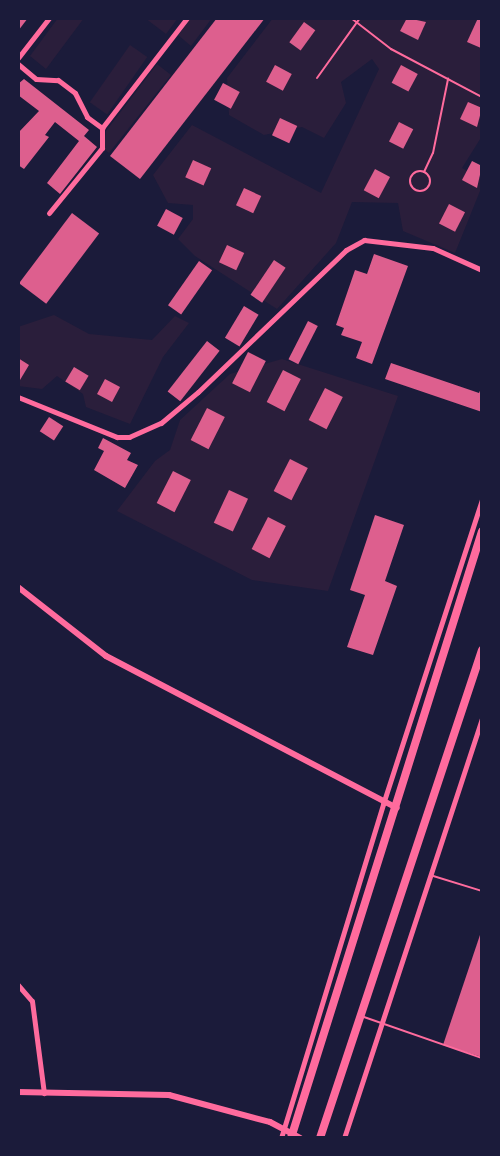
<!DOCTYPE html>
<html>
<head>
<meta charset="utf-8">
<style>
	body { margin:0 }
	#map { position:relative; width:500px; height:1156px; overflow:hidden; background:#1b1b3a; font-family:"Archivo Narrow",sans-serif }
	div>[style] { position:absolute }
	.green>* { inset:0; background:#2a1e3b; transform-origin:0 0 }
	.building>* { inset:0; background:#dd5f8e; transform-origin:0 0 }
	.service>* { height:2px; margin:-1px; padding:0 1px; transform-origin:1px; border-radius:1px; background:#ff6b9d }
	.service>.ring { margin:-1px; padding:0; box-sizing:content-box; background:none; border:2px solid #ff6b9d; border-radius:50% }
	.minor>* { height:5px; margin:-2.5px; padding:0 2.5px; transform-origin:2.5px; border-radius:2.5px; background:#ff6b9d }
	.tertiary>* { height:6px; margin:-3px; padding:0 3px; transform-origin:3px; border-radius:3px; background:#ff6b9d }
	.trunk>* { height:8px; margin:-4px; padding:0 4px; transform-origin:4px; border-radius:4px; background:#ff6b9d }
	span { translate:-50% -50%; white-space:nowrap; text-align:center; line-height:1.15; -webkit-text-stroke:4.5px #1b1b3a; paint-order:stroke }
	.frame { position:absolute; inset:0; border:20px solid #1b1b3a; pointer-events:none }
</style>
</head>
<body>
<div id="map">
	<div class="green">
		<div style="clip-path:polygon(58px 18px,84px 18px,46px 69px,30px 56px)"></div>
		<div style="clip-path:polygon(145px 18px,178px 18px,166px 34px)"></div>
		<div style="clip-path:polygon(191px 18px,212px 18px,191px 46px,178px 35px)"></div>
		<div style="clip-path:polygon(273px 18px,482px 18px,482px 136px,462px 168px,482px 179px,482px 186px,455px 253px,403px 231px,398px 203px,352px 202px,336px 243px,277px 309px,195px 256px,178px 239px,193px 219px,193px 205px,168px 203px,153px 175px,192px 125px,321px 193px,379px 69px,372px 59px,341px 82px,346px 103px,324px 138px,302px 127px,264px 135px,229px 115px,227px 78px)"></div>
		<div style="left:130px;top:45px;width:21px;height:70px;rotate:35deg"></div>
		<div style="clip-path:polygon(157px 64px,171px 75px,109px 153px,104px 149px,106px 131px)"></div>
		<div style="clip-path:polygon(54px 315px,89px 334px,152px 340px,175px 316px,189px 323px,163px 357px,130px 424px,86px 407px,83px 394px,57px 376px,42px 389px,18px 386px,18px 327px)"></div>
		<div style="clip-path:polygon(282px 359px,398px 396px,328px 591px,252px 580px,117px 511px,155px 461px,170px 450px,180px 420px,230px 374px)"></div>
	</div>
	<div class="building">
		<div style="clip-path:polygon(18px 18px,28px 18px,18px 31px)"></div>
		<div style="clip-path:polygon(217px 18px,265px 18px,140px 179px,110px 156px)"></div>
		<div style="clip-path:polygon(407px 18px,426px 22px,418px 40px,400px 31px)"></div>
		<div style="clip-path:polygon(478px 18px,482px 19px,481px 48px,467px 42px)"></div>
		<div style="left:304px;top:22px;width:14px;height:25px;rotate:36deg"></div>
		<div style="left:275px;top:65px;width:19px;height:19px;rotate:28deg"></div>
		<div style="left:401px;top:65px;width:19px;height:20px;rotate:28deg"></div>
		<div style="clip-path:polygon(24px 79px,89px 130px,84px 136px,97px 147px,60px 194px,47px 183px,79px 141px,55px 122px,45px 135px,49px 137px,24px 169px,18px 165px,18px 133px,39px 111px,18px 95px,18px 84px)"></div>
		<div style="left:223px;top:83px;width:19px;height:19px;rotate:28deg"></div>
		<div style="clip-path:polygon(468px 102px,482px 108px,477px 127px,460px 119px)"></div>
		<div style="left:280px;top:118px;width:19px;height:19px;rotate:25deg"></div>
		<div style="left:399px;top:122px;width:16px;height:22px;rotate:27deg"></div>
		<div style="left:193px;top:160px;width:20px;height:19px;rotate:24deg"></div>
		<div style="clip-path:polygon(472px 161px,482px 166px,477px 188px,462px 180px)"></div>
		<div style="left:375px;top:169px;width:17px;height:24px;rotate:28deg"></div>
		<div style="left:244px;top:188px;width:19px;height:19px;rotate:25deg"></div>
		<div style="left:449px;top:204px;width:18px;height:22px;rotate:27deg"></div>
		<div style="left:166px;top:209px;width:19px;height:19px;rotate:28deg"></div>
		<div style="left:72px;top:213px;width:34px;height:88px;rotate:37deg"></div>
		<div style="left:227px;top:245px;width:19px;height:19px;rotate:25deg"></div>
		<div style="clip-path:polygon(374px 254px,408px 266px,372px 364px,356px 358px,362px 342px,341px 335px,344px 328px,336px 325px,355px 270px,367px 274px)"></div>
		<div style="left:274px;top:260px;width:14px;height:42px;rotate:34deg"></div>
		<div style="left:199px;top:261px;width:16px;height:54px;rotate:35deg"></div>
		<div style="left:244px;top:306px;width:17px;height:37px;rotate:31deg"></div>
		<div style="left:308px;top:321px;width:11px;height:43px;rotate:27deg"></div>
		<div style="left:207px;top:341px;width:16px;height:64px;rotate:38deg"></div>
		<div style="left:248px;top:352px;width:20px;height:35px;rotate:27deg"></div>
		<div style="clip-path:polygon(18px 358px,29px 365px,20px 380px,18px 379px)"></div>
		<div style="clip-path:polygon(391px 363px,479px 393px,482px 386px,482px 412px,385px 379px)"></div>
		<div style="left:74px;top:367px;width:17px;height:17px;rotate:31deg"></div>
		<div style="left:283px;top:370px;width:20px;height:36px;rotate:27deg"></div>
		<div style="left:105px;top:379px;width:17px;height:17px;rotate:28deg"></div>
		<div style="left:325px;top:388px;width:20px;height:36px;rotate:27deg"></div>
		<div style="left:207px;top:408px;width:20px;height:36px;rotate:27deg"></div>
		<div style="left:49px;top:417px;width:17px;height:17px;rotate:33deg"></div>
		<div style="clip-path:polygon(103px 438px,131px 453px,127px 460px,138px 465px,125px 488px,94px 470px,104px 451px,98px 448px)"></div>
		<div style="left:290px;top:459px;width:20px;height:36px;rotate:27deg"></div>
		<div style="left:173px;top:471px;width:20px;height:36px;rotate:27deg"></div>
		<div style="left:229px;top:490px;width:21px;height:36px;rotate:25deg"></div>
		<div style="clip-path:polygon(375px 515px,404px 525px,385px 581px,397px 586px,373px 655px,347px 647px,365px 595px,350px 590px)"></div>
		<div style="left:268px;top:517px;width:20px;height:36px;rotate:27deg"></div>
		<div style="clip-path:polygon(482px 929px,482px 1057px,443px 1045px)"></div>
	</div>
	<div class="service">
		<div style="left:351px;top:18px;width:51px;rotate:37.8deg"></div>
		<div style="left:391px;top:49px;width:103px;rotate:27.8deg"></div>
		<div style="left:317px;top:78px;width:74px;rotate:-54.4deg"></div>
		<div class="ring" style="left:410px;top:171px;width:18px;height:18px"></div>
		<div style="left:424px;top:172px;width:21px;rotate:-65deg"></div>
		<div style="left:433px;top:153px;width:76px;rotate:-78.5deg"></div>
		<div style="left:430px;top:875px;width:54px;rotate:17.1deg"></div>
		<div style="left:364px;top:1017px;width:125px;rotate:19.2deg"></div>
	</div>
	<div class="minor">
		<div style="left:18px;top:58px;width:51px;rotate:-52.2deg"></div>
		<div style="left:18px;top:64px;width:23px;rotate:40deg"></div>
		<div style="left:36px;top:79px;width:22px;rotate:3deg"></div>
		<div style="left:58px;top:80px;width:21px;rotate:37deg"></div>
		<div style="left:75px;top:93px;width:27px;rotate:63deg"></div>
		<div style="left:87px;top:117px;width:19px;rotate:36deg"></div>
		<div style="left:49px;top:213px;width:84px;rotate:-50.8deg"></div>
		<div style="left:102px;top:148px;width:20px;rotate:-90deg"></div>
		<div style="left:102px;top:128px;width:139px;rotate:-52.3deg"></div>
		<div style="left:18px;top:397px;width:107px;rotate:22deg"></div>
		<div style="left:117px;top:437px;width:12px"></div>
		<div style="left:129px;top:437px;width:35px;rotate:-24deg"></div>
		<div style="left:161px;top:423px;width:48px;rotate:-40deg"></div>
		<div style="left:198px;top:392px;width:205px;rotate:-43.8deg"></div>
		<div style="left:346px;top:250px;width:21px;rotate:-29deg"></div>
		<div style="left:364px;top:240px;width:69px;rotate:6.6deg"></div>
		<div style="left:433px;top:248px;width:54px;rotate:24.2deg"></div>
		<div style="left:18px;top:985px;width:21px;rotate:49deg"></div>
		<div style="left:32px;top:1001px;width:93px;rotate:82.6deg"></div>
		<div style="left:281px;top:1138px;width:349px;rotate:-73deg"></div>
		<div style="left:383px;top:804px;width:320px;rotate:-72deg"></div>
		<div style="left:344px;top:1138px;width:441px;rotate:-71.8deg"></div>
	</div>
	<div class="tertiary">
		<div style="left:18px;top:587px;width:112px;rotate:38.1deg"></div>
		<div style="left:106px;top:656px;width:328px;rotate:27.6deg"></div>
		<div style="left:18px;top:1092px;width:151px;rotate:1.1deg"></div>
		<div style="left:169px;top:1095px;width:105px;rotate:15deg"></div>
		<div style="left:270px;top:1122px;width:34px;rotate:28deg"></div>
	</div>
	<div class="trunk">
		<div style="left:291px;top:1138px;width:636px;rotate:-72.53deg"></div>
		<div style="left:320px;top:1138px;width:514px;rotate:-71.64deg"></div>
	</div>
	<div class="frame"></div>
</div>
</body>
</html>
